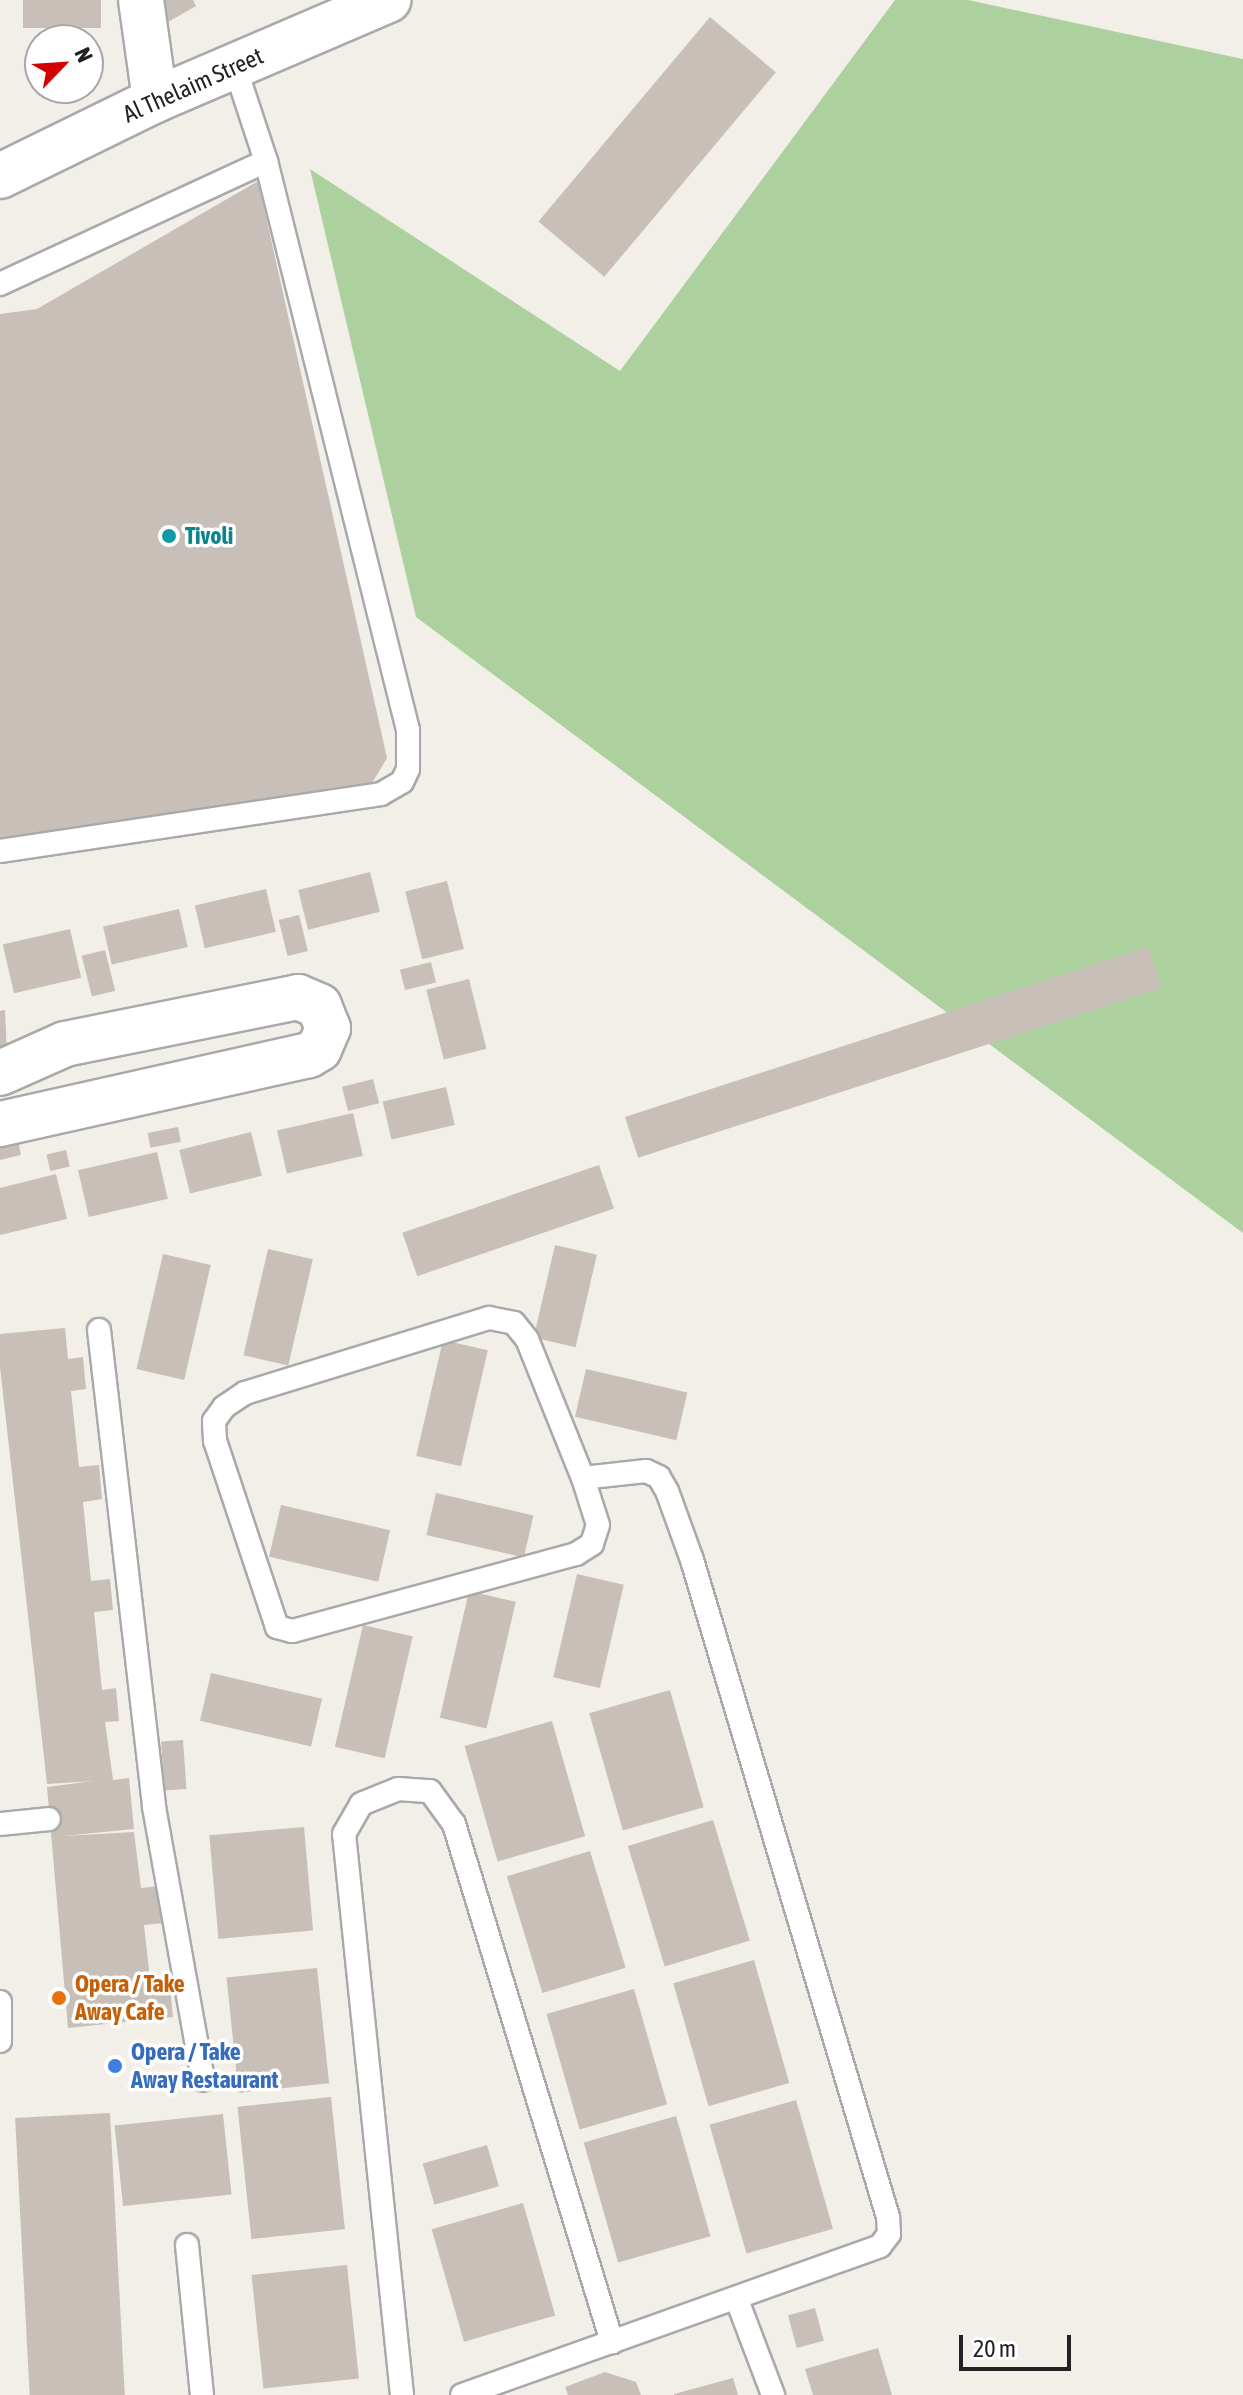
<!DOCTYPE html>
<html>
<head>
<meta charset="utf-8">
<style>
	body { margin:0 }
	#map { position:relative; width:1243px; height:2395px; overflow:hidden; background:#f2efe9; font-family:"Asap Condensed",sans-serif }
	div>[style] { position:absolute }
	.forest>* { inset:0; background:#add19e }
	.building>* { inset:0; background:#c7bfb8; transform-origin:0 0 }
	.roads { filter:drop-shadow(2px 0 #a9a9a9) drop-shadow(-2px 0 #a9a9a9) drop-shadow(0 2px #a9a9a9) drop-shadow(0 -2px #a9a9a9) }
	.service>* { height:22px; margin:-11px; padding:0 11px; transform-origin:11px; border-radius:11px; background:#fff }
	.minor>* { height:44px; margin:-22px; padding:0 22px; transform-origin:22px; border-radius:22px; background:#fff }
	.dots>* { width:22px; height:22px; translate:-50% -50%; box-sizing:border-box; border:4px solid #fff; border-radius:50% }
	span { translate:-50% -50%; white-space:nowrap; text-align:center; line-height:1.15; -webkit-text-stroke:7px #fff; paint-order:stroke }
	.street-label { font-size:24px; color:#222 }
	.culture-label { font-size:24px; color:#0d838f; font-weight:700 }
	.left { translate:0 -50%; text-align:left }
	.food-label { font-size:24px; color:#c56008; font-weight:700 }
	.shop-label { font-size:24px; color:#366cbe; font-weight:700 }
	.north { position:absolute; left:24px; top:24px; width:80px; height:80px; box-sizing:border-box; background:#fff; border:2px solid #a7a7a7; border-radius:50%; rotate:65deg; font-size:22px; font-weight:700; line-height:32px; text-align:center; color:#222 }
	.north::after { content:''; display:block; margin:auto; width:28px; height:36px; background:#d40000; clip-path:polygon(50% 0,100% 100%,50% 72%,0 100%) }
	.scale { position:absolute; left:959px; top:2335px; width:112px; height:36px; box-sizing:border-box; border:4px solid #222; border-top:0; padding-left:10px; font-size:24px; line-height:28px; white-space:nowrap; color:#222; -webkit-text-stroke:6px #fff; paint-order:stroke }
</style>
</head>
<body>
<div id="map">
	<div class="forest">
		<div style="clip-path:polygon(895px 0,968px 0,1243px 59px,1243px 1233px,416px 617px,310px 169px,620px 371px)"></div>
	</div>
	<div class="building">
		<div style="left:23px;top:0;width:78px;height:28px"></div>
		<div style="clip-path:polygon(156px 0,193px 0,196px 6px,168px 22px)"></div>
		<div style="left:710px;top:17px;width:86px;height:267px;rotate:40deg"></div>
		<div style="clip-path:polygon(258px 181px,387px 758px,368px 790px,0 839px,0 314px,37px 309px)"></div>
		<div style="left:370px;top:872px;width:41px;height:74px;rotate:76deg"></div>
		<div style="left:447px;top:881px;width:70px;height:43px;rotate:76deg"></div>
		<div style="left:266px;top:889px;width:44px;height:73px;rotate:77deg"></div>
		<div style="left:179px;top:909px;width:39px;height:78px;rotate:77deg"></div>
		<div style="left:299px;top:915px;width:37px;height:21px;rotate:76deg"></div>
		<div style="left:70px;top:929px;width:50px;height:69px;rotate:77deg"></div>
		<div style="left:1148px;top:947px;width:43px;height:550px;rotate:72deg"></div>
		<div style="left:105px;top:950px;width:42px;height:24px;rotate:76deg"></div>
		<div style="left:431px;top:962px;width:21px;height:32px;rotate:76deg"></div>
		<div style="left:469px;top:979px;width:72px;height:44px;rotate:76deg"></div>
		<div style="clip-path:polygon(5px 1010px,7px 1056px,0 1057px,0 1011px)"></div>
		<div style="left:373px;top:1079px;width:25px;height:32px;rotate:76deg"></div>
		<div style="left:446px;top:1087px;width:39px;height:65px;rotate:77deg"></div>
		<div style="left:353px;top:1113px;width:44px;height:78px;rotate:77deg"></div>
		<div style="left:178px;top:1127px;width:15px;height:31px;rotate:79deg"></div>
		<div style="left:251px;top:1132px;width:45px;height:74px;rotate:76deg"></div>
		<div style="clip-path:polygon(17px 1136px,21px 1155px,0 1160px,0 1140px)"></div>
		<div style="left:66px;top:1150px;width:17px;height:20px;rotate:77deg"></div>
		<div style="left:157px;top:1152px;width:48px;height:81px;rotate:77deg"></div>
		<div style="left:599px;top:1165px;width:46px;height:208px;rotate:71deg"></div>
		<div style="clip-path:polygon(56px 1174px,67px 1219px,0 1235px,0 1188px)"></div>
		<div style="left:555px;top:1245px;width:43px;height:95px;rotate:13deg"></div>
		<div style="left:268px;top:1249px;width:46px;height:109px;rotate:13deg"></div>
		<div style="left:163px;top:1254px;width:49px;height:118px;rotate:13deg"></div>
		<div style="clip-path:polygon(65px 1328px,68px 1359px,83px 1357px,86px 1389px,71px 1391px,79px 1467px,99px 1465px,102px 1499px,83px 1502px,91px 1581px,110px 1579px,113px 1610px,94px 1612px,102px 1690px,116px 1688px,119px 1721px,105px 1722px,113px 1780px,129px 1778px,134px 1829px,63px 1836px,134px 1832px,141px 1888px,159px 1886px,163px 1923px,144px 1925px,150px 1979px,169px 1977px,173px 2017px,68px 2028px,47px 1787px,93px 1781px,47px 1784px,0 1367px,0 1334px)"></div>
		<div style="left:443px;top:1340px;width:46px;height:119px;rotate:13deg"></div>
		<div style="left:586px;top:1369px;width:104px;height:49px;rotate:13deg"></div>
		<div style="left:436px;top:1493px;width:100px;height:43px;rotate:13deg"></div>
		<div style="left:281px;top:1505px;width:112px;height:53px;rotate:13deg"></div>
		<div style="left:577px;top:1574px;width:48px;height:106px;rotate:13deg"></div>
		<div style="left:469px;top:1591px;width:48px;height:130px;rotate:13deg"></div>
		<div style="left:363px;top:1625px;width:51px;height:125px;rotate:13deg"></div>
		<div style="left:211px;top:1673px;width:114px;height:49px;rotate:13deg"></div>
		<div style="left:670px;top:1690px;width:122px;height:84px;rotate:74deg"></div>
		<div style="left:552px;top:1721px;width:120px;height:91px;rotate:74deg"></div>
		<div style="left:183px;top:1740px;width:49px;height:22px;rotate:86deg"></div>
		<div style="left:713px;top:1820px;width:126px;height:89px;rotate:73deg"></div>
		<div style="left:304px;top:1827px;width:104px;height:95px;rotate:85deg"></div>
		<div style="left:590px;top:1851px;width:122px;height:87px;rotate:73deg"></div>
		<div style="left:754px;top:1960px;width:128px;height:84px;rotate:74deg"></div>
		<div style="left:317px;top:1968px;width:116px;height:91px;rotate:84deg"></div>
		<div style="left:634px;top:1989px;width:120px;height:91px;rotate:74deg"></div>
		<div style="left:331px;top:2097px;width:133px;height:94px;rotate:84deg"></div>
		<div style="left:796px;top:2100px;width:134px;height:90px;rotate:74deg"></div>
		<div style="left:110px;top:2113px;width:283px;height:95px;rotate:87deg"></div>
		<div style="left:223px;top:2114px;width:81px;height:109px;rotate:84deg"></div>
		<div style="left:676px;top:2116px;width:125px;height:96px;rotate:74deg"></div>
		<div style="left:487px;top:2145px;width:43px;height:67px;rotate:74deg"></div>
		<div style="left:523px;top:2203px;width:117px;height:95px;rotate:74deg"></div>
		<div style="left:347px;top:2265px;width:114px;height:96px;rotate:84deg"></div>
		<div style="left:815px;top:2308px;width:34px;height:28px;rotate:75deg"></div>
		<div style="clip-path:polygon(878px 2348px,892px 2395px,813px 2395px,805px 2369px)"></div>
		<div style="clip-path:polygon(605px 2372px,636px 2382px,641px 2395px,568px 2395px,565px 2387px)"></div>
		<div style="clip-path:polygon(733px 2378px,738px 2395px,674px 2395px,674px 2394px)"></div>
	</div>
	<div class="roads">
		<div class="service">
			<div style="left:0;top:284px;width:293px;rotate:-24.8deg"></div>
			<div style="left:0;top:851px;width:385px;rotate:-8.5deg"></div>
			<div style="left:381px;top:794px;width:24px;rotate:-30deg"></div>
			<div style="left:402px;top:782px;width:14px;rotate:-65deg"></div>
			<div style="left:408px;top:769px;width:39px;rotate:-90deg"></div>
			<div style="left:408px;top:730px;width:586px;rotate:-104.01deg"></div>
			<div style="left:266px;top:161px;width:99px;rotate:-108.3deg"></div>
			<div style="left:489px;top:1318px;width:25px;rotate:11deg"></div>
			<div style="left:514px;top:1323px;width:21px;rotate:51deg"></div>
			<div style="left:527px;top:1339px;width:150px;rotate:68.1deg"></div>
			<div style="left:583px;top:1478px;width:49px;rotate:72.3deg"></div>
			<div style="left:598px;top:1525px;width:20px;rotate:108deg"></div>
			<div style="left:592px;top:1544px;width:19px;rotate:148deg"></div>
			<div style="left:576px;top:1554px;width:294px;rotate:164.8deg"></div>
			<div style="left:292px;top:1631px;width:16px;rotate:-165deg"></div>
			<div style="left:277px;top:1627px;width:196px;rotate:-108.4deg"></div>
			<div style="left:215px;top:1441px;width:20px;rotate:-93deg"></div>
			<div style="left:214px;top:1421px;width:17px;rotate:-54deg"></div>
			<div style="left:224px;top:1407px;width:25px;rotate:-34deg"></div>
			<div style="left:245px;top:1393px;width:255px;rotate:-17.1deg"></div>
			<div style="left:99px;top:1330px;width:480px;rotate:83.4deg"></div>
			<div style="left:154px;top:1807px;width:277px;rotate:79.8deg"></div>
			<div style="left:0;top:1824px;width:49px;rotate:-5.8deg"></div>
			<div style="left:0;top:2002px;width:39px;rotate:90deg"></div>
			<div style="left:187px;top:2245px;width:151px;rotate:84.3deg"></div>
			<div style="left:737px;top:2300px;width:102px;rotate:69.2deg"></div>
			<div style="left:402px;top:2395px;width:564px;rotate:-95.9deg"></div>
			<div style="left:344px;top:1834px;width:34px;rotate:-60deg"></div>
			<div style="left:361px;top:1804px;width:40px;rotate:-22deg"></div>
			<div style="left:398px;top:1789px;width:32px;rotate:4deg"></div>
			<div style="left:430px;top:1791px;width:41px;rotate:54deg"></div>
			<div style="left:454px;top:1824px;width:542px;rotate:73.04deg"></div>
			<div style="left:462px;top:2395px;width:444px;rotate:-19.6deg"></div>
			<div style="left:880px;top:2246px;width:15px;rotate:-53deg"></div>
			<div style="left:889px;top:2234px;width:17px;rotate:-93deg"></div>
			<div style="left:888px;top:2217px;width:686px;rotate:-106.61deg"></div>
			<div style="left:692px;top:1560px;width:73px;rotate:-109.9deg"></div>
			<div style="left:667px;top:1491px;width:16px;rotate:-120deg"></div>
			<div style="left:659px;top:1477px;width:14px;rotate:-155deg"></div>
			<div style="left:646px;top:1471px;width:63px;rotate:173.7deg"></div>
		</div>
		<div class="minor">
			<div style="left:141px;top:0;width:101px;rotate:82deg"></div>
			<div style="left:0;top:176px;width:173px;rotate:-26.1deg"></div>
			<div style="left:155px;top:100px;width:254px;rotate:-23.2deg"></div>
			<div style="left:0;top:1073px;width:71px;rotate:-24deg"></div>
			<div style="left:65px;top:1044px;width:238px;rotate:-11.4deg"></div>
			<div style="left:298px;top:997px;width:23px;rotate:23deg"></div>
			<div style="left:319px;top:1006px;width:24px;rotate:68deg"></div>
			<div style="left:328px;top:1028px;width:23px;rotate:113deg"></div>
			<div style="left:319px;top:1049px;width:12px;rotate:149deg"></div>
			<div style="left:309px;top:1055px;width:317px;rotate:167.4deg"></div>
		</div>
	</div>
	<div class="dots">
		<div style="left:169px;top:536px;background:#0f9aa8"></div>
		<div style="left:59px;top:1998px;background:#e8710a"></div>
		<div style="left:115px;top:2066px;background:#3f7fe0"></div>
	</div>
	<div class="street-label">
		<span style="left:193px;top:85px;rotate:-24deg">Al Thelaim Street</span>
	</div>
	<div class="culture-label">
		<span class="left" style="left:185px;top:536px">Tivoli</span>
	</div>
	<div class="food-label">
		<span class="left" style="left:75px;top:1998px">Opera / Take<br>Away Cafe</span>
	</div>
	<div class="shop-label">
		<span class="left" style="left:131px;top:2066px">Opera / Take<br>Away Restaurant</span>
	</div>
	<div class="north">N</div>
	<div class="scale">20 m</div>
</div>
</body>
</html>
